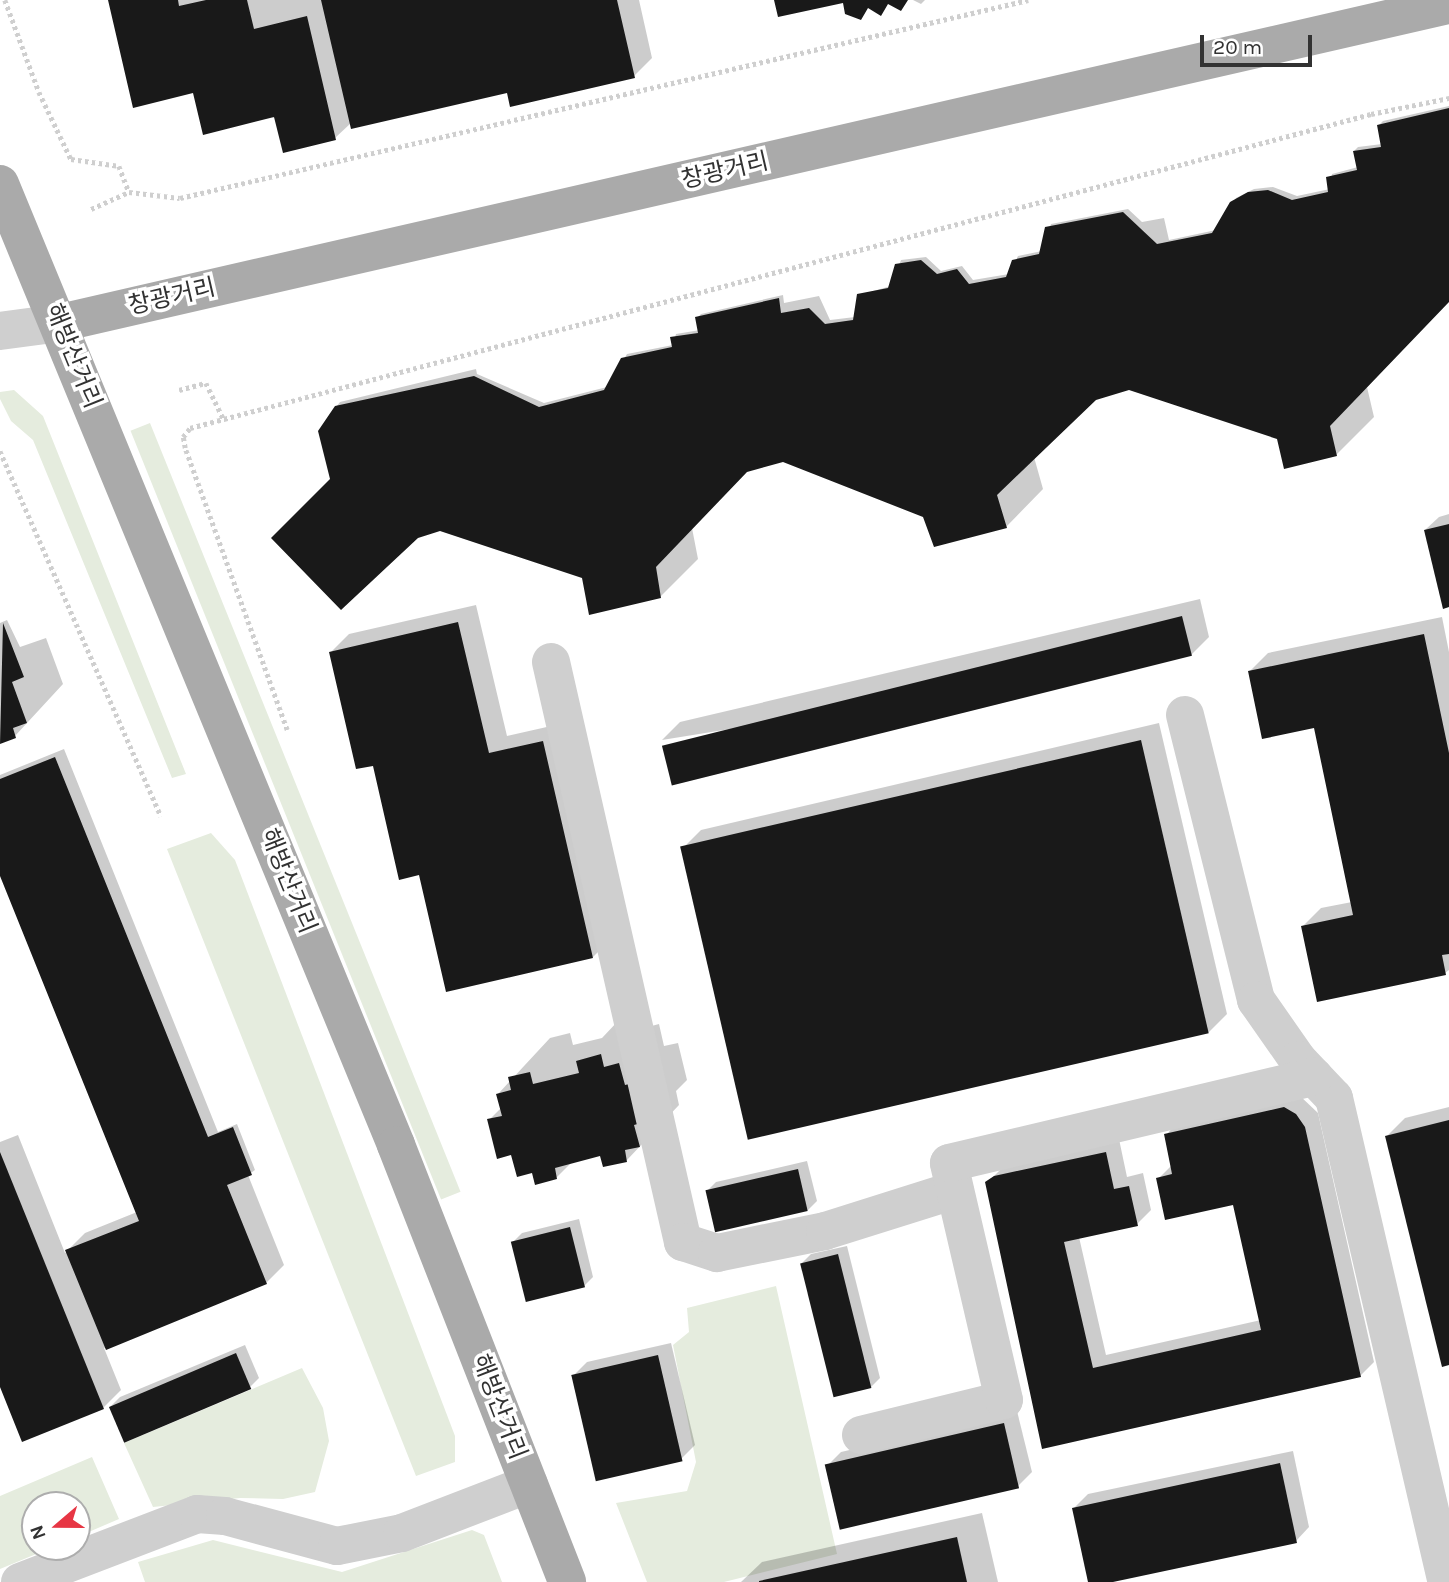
<!DOCTYPE html>
<html>
<head>
<meta charset="utf-8">
<style>
	body { margin:0 }
	#map { position:relative; width:1449px; height:1582px; overflow:hidden; background:#fff; font-family:Karla,"Noto Sans KR",sans-serif }
	div>[style] { position:absolute }
	.green>* { inset:0; background:#e5ecde; transform-origin:0 0 }
	.shadow>* { inset:0; background:#0003 }
	.building>* { inset:0; background:#191919; transform-origin:0 0 }
	.path>* { height:4.5px; margin-top:-2.25px; transform-origin:0; background:repeating-linear-gradient(90deg,#cfcfcf 0 3.5px,transparent 0 7px) }
	.minor>* { height:38px; margin:-19px; padding:0 19px; transform-origin:19px; border-radius:19px; background:#cfcfcf }
	.major>* { height:38px; margin:-19px; padding:0 19px; transform-origin:19px; border-radius:19px; background:#aaa }
	span { translate:-50% -50%; white-space:nowrap; text-align:center; line-height:1.15; -webkit-text-stroke:7px #fff; paint-order:stroke }
	.street-label { font-size:24px; color:#323232 }
	.north { position:absolute; left:21px; top:1491px; width:70px; height:70px; box-sizing:border-box; background:#fff; border:2px solid #adadad; border-radius:50%; rotate:250deg; font-size:19px; font-weight:700; line-height:28px; text-align:center; color:#323232 }
	.north::after { content:''; display:block; margin:auto; width:24px; height:32px; background:#e73644; clip-path:polygon(50% 0,100% 100%,50% 72%,0 100%) }
	.scale { position:absolute; left:1200px; top:35px; width:112px; height:32px; box-sizing:border-box; border:4px solid #323232; border-top:0; padding-left:9px; font-size:21px; line-height:24px; white-space:nowrap; color:#323232; -webkit-text-stroke:5px #fff; paint-order:stroke }
</style>
</head>
<body>
<div id="map">
	<div class="green">
		<div style="clip-path:polygon(14px 390px,43px 416px,186px 774px,172px 778px,33px 440px,11px 421px,0 399px,0 392px)"></div>
		<div style="left:150px;top:423px;width:829px;height:21px;rotate:68deg"></div>
		<div style="clip-path:polygon(211px 833px,235px 860px,455px 1436px,455px 1462px,416px 1476px,167px 849px)"></div>
		<div style="clip-path:polygon(776px 1286px,837px 1554px,724px 1582px,647px 1582px,616px 1503px,687px 1491px,696px 1462px,673px 1345px,689px 1332px,687px 1308px)"></div>
		<div style="clip-path:polygon(302px 1368px,323px 1408px,329px 1441px,315px 1492px,283px 1499px,240px 1498px,153px 1507px,124px 1443px)"></div>
		<div style="clip-path:polygon(92px 1457px,119px 1519px,77px 1537px,77px 1505px,35px 1505px,35px 1547px,53px 1547px,0 1569px,0 1496px)"></div>
		<div style="clip-path:polygon(472px 1530px,484px 1535px,502px 1582px,145px 1582px,138px 1562px,213px 1540px,342px 1572px)"></div>
	</div>
	<div class="shadow">
		<div style="clip-path:polygon(109px 0,639px 0,652px 58px,634px 76px,508px 91px,351px 123px,335px 138px,194px 91px)"></div>
		<div style="clip-path:polygon(913px 0,925px 0,921px 4px)"></div>
		<div style="clip-path:polygon(1449px 106px,1449px 301px,1367px 387px,1374px 417px,1336px 455px,1129px 388px,1095px 399px,1034px 457px,1043px 489px,1006px 527px,924px 515px,783px 460px,748px 470px,692px 528px,698px 559px,660px 597px,584px 576px,332px 480px,336px 407px,340px 402px,476px 369px,477px 374px,544px 403px,607px 387px,627px 354px,673px 345px,676px 334px,700px 330px,697px 318px,701px 314px,783px 295px,784px 303px,819px 296px,830px 320px,855px 317px,859px 295px,891px 286px,901px 260px,926px 257px,941px 271px,962px 266px,973px 280px,1009px 274px,1018px 256px,1042px 251px,1051px 224px,1128px 209px,1142px 222px,1164px 218px,1169px 240px,1216px 230px,1236px 198px,1254px 189px,1273px 187px,1297px 196px,1330px 189px,1332px 174px,1358px 167px,1354px 151px,1358px 147px,1382px 144px,1379px 125px,1383px 121px)"></div>
		<div style="clip-path:polygon(1449px 514px,1449px 606px,1425px 530px,1439px 517px)"></div>
		<div style="clip-path:polygon(1200px 599px,1209px 637px,1191px 655px,662px 740px,680px 722px)"></div>
		<div style="clip-path:polygon(476px 605px,507px 736px,560px 724px,611px 939px,593px 957px,420px 873px,331px 652px,349px 634px)"></div>
		<div style="clip-path:polygon(1442px 617px,1449px 652px,1449px 970px,1445px 973px,1303px 926px,1321px 908px,1352px 902px,1315px 726px,1250px 671px,1268px 653px)"></div>
		<div style="clip-path:polygon(7px 620px,20px 647px,46px 638px,63px 684px,15px 736px,0 742px,0 623px)"></div>
		<div style="clip-path:polygon(1159px 723px,1227px 1014px,1209px 1032px,683px 848px,701px 830px)"></div>
		<div style="clip-path:polygon(64px 749px,218px 1132px,237px 1124px,255px 1170px,248px 1175px,284px 1265px,266px 1283px,104px 1348px,121px 1390px,103px 1408px,0 1383px,0 1142px,18px 1135px,65px 1253px,85px 1233px,137px 1212px,0 871px,0 775px)"></div>
		<div style="clip-path:polygon(618px 1021px,644px 1028px,659px 1024px,664px 1046px,678px 1043px,687px 1080px,676px 1091px,679px 1105px,627px 1160px,602px 1154px,573px 1161px,557px 1177px,533px 1171px,489px 1120px,501px 1108px,498px 1094px,550px 1038px,570px 1033px,573px 1045px,602px 1038px)"></div>
		<div style="clip-path:polygon(1298px 1094px,1318px 1113px,1374px 1362px,1360px 1376px,1043px 1447px,987px 1183px,1001px 1169px,1119px 1139px,1127px 1177px,1143px 1173px,1151px 1210px,1137px 1224px,1079px 1237px,1106px 1355px,1261px 1320px,1234px 1203px,1158px 1179px,1172px 1165px,1166px 1135px,1179px 1121px)"></div>
		<div style="clip-path:polygon(1449px 1107px,1449px 1363px,1387px 1136px,1405px 1118px)"></div>
		<div style="clip-path:polygon(807px 1161px,817px 1201px,808px 1210px,707px 1191px,716px 1182px)"></div>
		<div style="clip-path:polygon(579px 1219px,593px 1277px,584px 1286px,513px 1242px,522px 1233px)"></div>
		<div style="clip-path:polygon(847px 1246px,880px 1378px,871px 1387px,802px 1263px,811px 1254px)"></div>
		<div style="clip-path:polygon(671px 1343px,695px 1445px,681px 1459px,573px 1376px,587px 1362px)"></div>
		<div style="clip-path:polygon(245px 1345px,259px 1378px,250px 1387px,111px 1406px,120px 1397px)"></div>
		<div style="clip-path:polygon(1017px 1411px,1032px 1472px,1018px 1486px,827px 1466px,841px 1452px)"></div>
		<div style="clip-path:polygon(1293px 1451px,1309px 1527px,1296px 1541px,1090px 1582px,1074px 1508px,1088px 1494px)"></div>
		<div style="clip-path:polygon(982px 1513px,998px 1582px,741px 1582px,762px 1562px)"></div>
	</div>
	<div class="building">
		<div style="clip-path:polygon(108px 0,178px 0,179px 6px,206px 0,247px 0,254px 29px,307px 16px,336px 140px,283px 153px,274px 117px,203px 135px,193px 93px,133px 108px)"></div>
		<div style="clip-path:polygon(321px 0,617px 0,635px 78px,510px 107px,507px 93px,351px 129px)"></div>
		<div style="clip-path:polygon(774px 0,908px 0,901px 11px,888px 4px,881px 16px,868px 8px,861px 20px,845px 14px,843px 3px,778px 17px)"></div>
		<div style="clip-path:polygon(1449px 108px,1449px 302px,1330px 426px,1337px 456px,1284px 469px,1277px 439px,1129px 390px,1096px 400px,997px 495px,1007px 528px,934px 547px,923px 517px,783px 462px,747px 472px,656px 567px,661px 598px,589px 615px,582px 578px,440px 531px,418px 538px,341px 610px,271px 538px,330px 479px,318px 431px,335px 406px,474px 376px,539px 407px,604px 390px,621px 358px,672px 347px,670px 337px,698px 333px,695px 317px,779px 298px,781px 313px,809px 308px,825px 324px,853px 320px,857px 294px,888px 288px,895px 264px,921px 260px,937px 274px,957px 269px,969px 284px,1006px 277px,1012px 260px,1039px 254px,1045px 227px,1123px 212px,1157px 244px,1212px 233px,1230px 202px,1248px 192px,1268px 190px,1292px 200px,1328px 192px,1326px 177px,1357px 170px,1353px 151px,1381px 147px,1377px 125px)"></div>
		<div style="clip-path:polygon(1449px 524px,1449px 607px,1443px 609px,1424px 530px)"></div>
		<div style="left:1182px;top:616px;width:41px;height:536px;rotate:76deg"></div>
		<div style="clip-path:polygon(458px 622px,489px 753px,543px 741px,593px 958px,446px 992px,419px 875px,399px 880px,373px 766px,356px 769px,329px 652px)"></div>
		<div style="clip-path:polygon(3px 623px,24px 677px,12px 682px,27px 723px,13px 728px,16px 738px,0 744px)"></div>
		<div style="clip-path:polygon(1424px 634px,1449px 753px,1449px 954px,1442px 955px,1446px 975px,1317px 1002px,1301px 926px,1353px 915px,1314px 728px,1262px 739px,1248px 671px)"></div>
		<div style="left:1141px;top:740px;width:301px;height:473px;rotate:77deg"></div>
		<div style="clip-path:polygon(55px 757px,208px 1137px,233px 1127px,252px 1175px,227px 1185px,267px 1284px,106px 1350px,65px 1250px,139px 1221px,0 876px,0 779px)"></div>
		<div style="clip-path:polygon(601px 1054px,604px 1067px,619px 1063px,625px 1085px,638px 1082px,648px 1121px,634px 1125px,640px 1147px,625px 1150px,627px 1162px,603px 1167px,600px 1156px,555px 1168px,557px 1179px,535px 1185px,532px 1173px,517px 1177px,511px 1155px,497px 1159px,487px 1119px,502px 1116px,496px 1094px,511px 1090px,508px 1077px,530px 1072px,533px 1084px,579px 1073px,576px 1061px)"></div>
		<div style="clip-path:polygon(1284px 1107px,1296px 1114px,1305px 1127px,1361px 1377px,1042px 1449px,985px 1182px,994px 1176px,1106px 1152px,1114px 1189px,1129px 1186px,1138px 1226px,1064px 1242px,1093px 1368px,1261px 1330px,1233px 1205px,1165px 1220px,1156px 1178px,1172px 1174px,1164px 1134px)"></div>
		<div style="clip-path:polygon(1449px 1120px,1449px 1365px,1442px 1367px,1385px 1136px)"></div>
		<div style="clip-path:polygon(0 1152px,104px 1409px,22px 1442px,0 1387px)"></div>
		<div style="left:798px;top:1169px;width:43px;height:95px;rotate:77deg"></div>
		<div style="left:570px;top:1227px;width:62px;height:61px;rotate:76deg"></div>
		<div style="left:838px;top:1254px;width:138px;height:39px;rotate:76deg"></div>
		<div style="left:236px;top:1353px;width:39px;height:138px;rotate:67deg"></div>
		<div style="left:658px;top:1355px;width:109px;height:89px;rotate:77deg"></div>
		<div style="left:1004px;top:1423px;width:67px;height:184px;rotate:77deg"></div>
		<div style="clip-path:polygon(1280px 1463px,1297px 1543px,1113px 1582px,1088px 1582px,1072px 1508px)"></div>
		<div style="clip-path:polygon(957px 1537px,967px 1582px,759px 1582px,759px 1581px)"></div>
	</div>
	<div class="path">
		<div style="left:5px;top:0;width:98px;rotate:69.7deg"></div>
		<div style="left:39px;top:92px;width:74px;rotate:64.5deg"></div>
		<div style="left:71px;top:159px;width:49px;rotate:8.3deg"></div>
		<div style="left:119px;top:166px;width:28px;rotate:69deg"></div>
		<div style="left:91px;top:209px;width:42px;rotate:-24.1deg"></div>
		<div style="left:129px;top:192px;width:51px;rotate:6.7deg"></div>
		<div style="left:180px;top:198px;width:871px;rotate:-13.14deg"></div>
		<div style="left:179px;top:390px;width:28px;rotate:-15deg"></div>
		<div style="left:206px;top:383px;width:39px;rotate:64deg"></div>
		<div style="left:0;top:451px;width:399px;rotate:66.2deg"></div>
		<div style="left:287px;top:730px;width:300px;rotate:-109.9deg"></div>
		<div style="left:185px;top:448px;width:11px;rotate:-100deg"></div>
		<div style="left:183px;top:437px;width:11px;rotate:-52deg"></div>
		<div style="left:190px;top:428px;width:1222px;rotate:-14.89deg"></div>
		<div style="left:1371px;top:114px;width:80px;rotate:-11.6deg"></div>
	</div>
	<div class="minor">
		<div style="left:0;top:331px;width:61px;rotate:-7.6deg"></div>
		<div style="left:551px;top:662px;width:595px;rotate:77.18deg"></div>
		<div style="left:683px;top:1242px;width:36px;rotate:18deg"></div>
		<div style="left:717px;top:1253px;width:110px;rotate:-11.5deg"></div>
		<div style="left:825px;top:1231px;width:136px;rotate:-17.5deg"></div>
		<div style="left:1185px;top:715px;width:294px;rotate:76deg"></div>
		<div style="left:1256px;top:1000px;width:73px;rotate:55deg"></div>
		<div style="left:1298px;top:1060px;width:52px;rotate:46.5deg"></div>
		<div style="left:1334px;top:1098px;width:497px;rotate:76.9deg"></div>
		<div style="left:861px;top:1435px;width:147px;rotate:-13.8deg"></div>
		<div style="left:1004px;top:1400px;width:243px;rotate:-103.1deg"></div>
		<div style="left:949px;top:1163px;width:375px;rotate:-13.3deg"></div>
		<div style="left:20px;top:1582px;width:190px;rotate:-21deg"></div>
		<div style="left:197px;top:1514px;width:28px;rotate:4deg"></div>
		<div style="left:225px;top:1516px;width:116px;rotate:15deg"></div>
		<div style="left:337px;top:1546px;width:66px;rotate:-11.3deg"></div>
		<div style="left:402px;top:1533px;width:136px;rotate:-21.1deg"></div>
	</div>
	<div class="major">
		<div style="left:0;top:184px;width:1039px;rotate:67.6deg"></div>
		<div style="left:396px;top:1145px;width:469px;rotate:68.6deg"></div>
		<div style="left:60px;top:323px;width:1425px;rotate:-12.9deg"></div>
	</div>
	<div class="street-label">
		<span style="left:725px;top:171px;rotate:-13deg">창광거리</span>
		<span style="left:172px;top:297px;rotate:-13deg">창광거리</span>
		<span style="left:73px;top:356px;rotate:68deg">해방산거리</span>
		<span style="left:288px;top:881px;rotate:68deg">해방산거리</span>
		<span style="left:499px;top:1407px;rotate:69deg">해방산거리</span>
	</div>
	<div class="north">N</div>
	<div class="scale">20 m</div>
</div>
</body>
</html>
